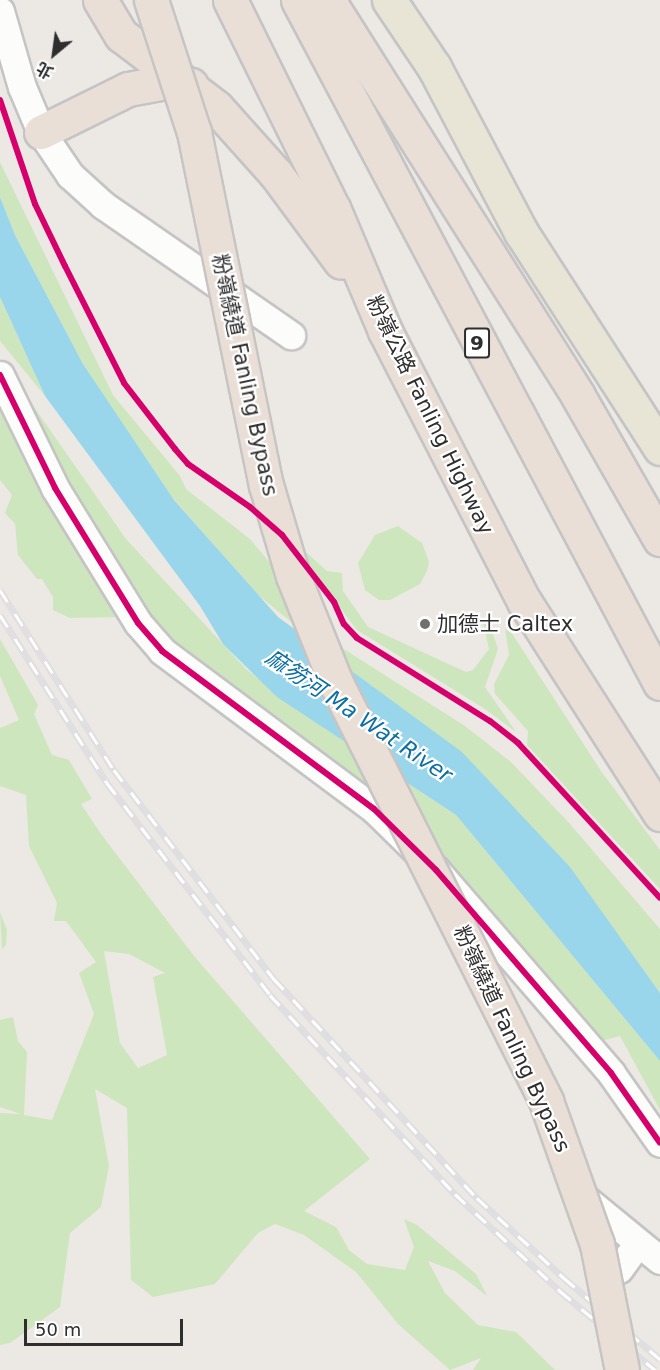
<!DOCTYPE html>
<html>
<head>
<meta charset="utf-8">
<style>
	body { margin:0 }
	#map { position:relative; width:660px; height:1370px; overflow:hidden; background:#ece8e4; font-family:"DejaVu Sans","Noto Sans TC",sans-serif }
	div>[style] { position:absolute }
	.green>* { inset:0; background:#cee6be }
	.water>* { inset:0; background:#99d6ec }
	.roads { filter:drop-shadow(2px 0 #c5c4c5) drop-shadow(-2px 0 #c5c4c5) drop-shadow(0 2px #c5c4c5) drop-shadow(0 -2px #c5c4c5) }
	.minor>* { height:27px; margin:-13.5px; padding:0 13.5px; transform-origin:13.5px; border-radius:13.5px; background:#fcfcfb }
	.major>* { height:33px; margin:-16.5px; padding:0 16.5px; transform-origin:16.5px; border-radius:16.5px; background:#e8e4d6 }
	.highway>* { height:33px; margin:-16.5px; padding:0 16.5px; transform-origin:16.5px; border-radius:16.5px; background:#eadfd6 }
	.rail>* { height:7px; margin-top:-3.5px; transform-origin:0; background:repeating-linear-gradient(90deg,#fff 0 14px,#dfdfe1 0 28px); box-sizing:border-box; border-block:2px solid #dfdfe1 }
	.bridges { filter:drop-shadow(2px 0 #c6c5c4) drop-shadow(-2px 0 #c6c5c4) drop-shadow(0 2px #c6c5c4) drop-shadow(0 -2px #c6c5c4) }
	.highway-bridge>* { height:33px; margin:-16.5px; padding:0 16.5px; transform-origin:16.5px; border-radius:16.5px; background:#eadfd6 }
	.cycleway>* { height:6px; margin:-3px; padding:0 3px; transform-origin:3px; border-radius:3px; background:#d6006c }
	.dots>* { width:16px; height:16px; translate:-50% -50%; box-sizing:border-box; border:3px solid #fff; border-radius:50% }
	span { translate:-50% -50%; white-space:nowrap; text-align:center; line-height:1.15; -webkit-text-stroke:4.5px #fff; paint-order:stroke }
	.shield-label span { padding:2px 4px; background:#fff; border:2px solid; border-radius:4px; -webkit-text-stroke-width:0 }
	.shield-label { font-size:20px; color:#2e2e2e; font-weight:700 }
	.street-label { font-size:21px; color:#2e2e2e }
	.poi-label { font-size:21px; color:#2e2e2e }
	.left { translate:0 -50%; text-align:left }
	.water-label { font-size:22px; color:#0d6fa3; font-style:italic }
	.north { position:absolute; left:24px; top:24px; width:60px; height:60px; -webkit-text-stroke:4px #fff; paint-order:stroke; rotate:209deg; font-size:16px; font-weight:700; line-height:24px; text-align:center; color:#2e2e2e }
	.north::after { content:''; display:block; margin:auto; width:21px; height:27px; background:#2e2e2e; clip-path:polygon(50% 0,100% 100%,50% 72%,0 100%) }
	.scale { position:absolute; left:24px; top:1319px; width:159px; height:27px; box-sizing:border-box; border:3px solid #2e2e2e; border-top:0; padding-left:8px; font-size:18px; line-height:21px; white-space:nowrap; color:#2e2e2e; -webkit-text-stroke:4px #fff; paint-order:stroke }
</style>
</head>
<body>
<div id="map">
	<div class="green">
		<div style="clip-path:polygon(0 162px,113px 395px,180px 476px,186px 489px,250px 539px,339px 646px,465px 726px,511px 762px,570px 824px,660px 929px,660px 993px,571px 870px,353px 672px,258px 595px,171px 496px,83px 364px,15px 235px,0 197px)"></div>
		<div style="clip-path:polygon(0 297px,4px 306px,45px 396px,0 341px)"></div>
		<div style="clip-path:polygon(0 404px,126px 617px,70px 618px,53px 610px,53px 597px,42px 579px,37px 579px,18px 555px,15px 524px,5px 513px,12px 495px,0 480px)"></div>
		<div style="clip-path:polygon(15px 407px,34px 407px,126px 539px,246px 669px,302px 713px,456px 815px,660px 1061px,660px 1110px,620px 1036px,597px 1042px,418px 852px,162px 651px)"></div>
		<div style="clip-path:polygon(398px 526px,422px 543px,429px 562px,427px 571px,420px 584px,390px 600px,379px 600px,365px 590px,358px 563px,375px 535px)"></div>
		<div style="clip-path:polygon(295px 549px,307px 553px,327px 571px,342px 573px,343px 591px,368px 627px,466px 672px,473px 670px,489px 649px,482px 617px,489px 622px,498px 649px,485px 687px,516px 732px,485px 709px,357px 630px)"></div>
		<div style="clip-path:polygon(505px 629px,511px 632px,601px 771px,660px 850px,660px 889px,527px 745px,528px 731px,495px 694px,494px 684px,509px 655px)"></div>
		<div style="clip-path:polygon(evenodd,0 639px,38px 705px,34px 714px,52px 755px,69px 760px,92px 799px,81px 804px,101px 834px,194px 956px,370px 1159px,304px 1211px,336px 1227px,349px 1250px,367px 1264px,405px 1270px,414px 1247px,404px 1219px,417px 1225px,476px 1274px,487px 1296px,455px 1271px,428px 1261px,445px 1293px,478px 1325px,516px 1332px,555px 1370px,473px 1370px,481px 1358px,450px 1370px,398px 1324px,356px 1272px,304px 1235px,275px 1224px,258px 1233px,215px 1284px,153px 1297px,131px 1280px,127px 1108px,95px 1089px,109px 1166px,101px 1207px,70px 1233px,60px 1307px,10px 1343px,0 1345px,0 1113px,21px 1114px,0 1107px,0 1020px,13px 1017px,18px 1041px,27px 1052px,24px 1115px,52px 1120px,94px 1014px,79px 973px,96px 962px,66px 921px,54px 921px,57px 903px,29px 846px,26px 795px,0 786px,0 728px,19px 720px,0 676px,0 639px,104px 951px,129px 954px,165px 973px,153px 977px,167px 1055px,138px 1068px,120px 1043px,104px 951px)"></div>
		<div style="clip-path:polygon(0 912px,7px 930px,6px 945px,2px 949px)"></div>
	</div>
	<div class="water">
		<div style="clip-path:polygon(0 197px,15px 235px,83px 364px,174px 500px,278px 617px,462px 752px,570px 867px,660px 993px,660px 1061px,456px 815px,277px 697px,223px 644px,200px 606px,45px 396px,0 297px)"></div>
	</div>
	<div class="roads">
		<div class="minor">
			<div style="left:0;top:11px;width:79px;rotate:73.9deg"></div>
			<div style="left:22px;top:87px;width:49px;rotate:67.1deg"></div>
			<div style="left:41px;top:132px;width:52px;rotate:56deg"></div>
			<div style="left:70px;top:175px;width:45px;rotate:42.3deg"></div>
			<div style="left:103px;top:205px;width:229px;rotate:34.7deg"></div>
			<div style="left:0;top:375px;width:126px;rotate:64deg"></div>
			<div style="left:55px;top:488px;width:158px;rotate:58.4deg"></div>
			<div style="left:138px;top:623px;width:37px;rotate:49deg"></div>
			<div style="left:162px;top:651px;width:264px;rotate:36.7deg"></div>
			<div style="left:374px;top:809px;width:87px;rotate:44.5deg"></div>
			<div style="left:436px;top:870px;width:268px;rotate:49.2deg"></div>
			<div style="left:611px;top:1073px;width:85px;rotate:55deg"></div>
			<div style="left:578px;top:1193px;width:106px;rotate:39.3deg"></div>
			<div style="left:619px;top:1269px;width:32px;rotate:-54deg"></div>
		</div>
		<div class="major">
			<div style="left:389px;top:0;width:81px;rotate:56.1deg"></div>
			<div style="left:434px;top:67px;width:187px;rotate:62.2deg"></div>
			<div style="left:521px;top:232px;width:257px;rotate:57.2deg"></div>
		</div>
		<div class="highway">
			<div style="left:100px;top:0;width:41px;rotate:59deg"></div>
			<div style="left:121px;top:35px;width:119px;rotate:37.2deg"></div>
			<div style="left:216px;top:107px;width:90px;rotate:48.2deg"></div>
			<div style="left:276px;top:174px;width:109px;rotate:53.5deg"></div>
			<div style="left:230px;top:0;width:234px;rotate:63.7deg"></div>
			<div style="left:334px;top:210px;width:131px;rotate:67.1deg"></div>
			<div style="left:385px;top:331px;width:304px;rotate:62.8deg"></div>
			<div style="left:524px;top:601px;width:253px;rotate:57.4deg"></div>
			<div style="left:298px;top:0;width:773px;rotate:62.08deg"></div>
			<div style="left:328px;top:0;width:468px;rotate:57.7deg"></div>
			<div style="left:578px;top:396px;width:165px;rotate:60.2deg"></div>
			<div style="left:41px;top:132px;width:97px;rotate:-26.3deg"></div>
			<div style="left:128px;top:89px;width:44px;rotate:-10.5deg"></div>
			<div style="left:171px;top:81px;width:20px;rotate:11deg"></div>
		</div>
	</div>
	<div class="rail">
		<div style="left:0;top:590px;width:213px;rotate:57.7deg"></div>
		<div style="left:114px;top:770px;width:263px;rotate:52.6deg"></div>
		<div style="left:274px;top:979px;width:299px;rotate:47.2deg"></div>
		<div style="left:477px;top:1198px;width:118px;rotate:42.6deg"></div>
		<div style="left:564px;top:1278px;width:126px;rotate:40.2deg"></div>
		<div style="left:0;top:615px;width:199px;rotate:57.5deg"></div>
		<div style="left:107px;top:783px;width:267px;rotate:52.4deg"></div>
		<div style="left:270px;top:995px;width:272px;rotate:47.1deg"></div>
		<div style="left:455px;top:1194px;width:143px;rotate:42.7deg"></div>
		<div style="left:560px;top:1291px;width:124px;rotate:39.7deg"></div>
	</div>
	<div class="bridges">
		<div class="highway-bridge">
			<div style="left:151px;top:0;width:139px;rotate:72deg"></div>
			<div style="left:194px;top:132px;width:360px;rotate:78.5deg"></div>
			<div style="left:266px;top:485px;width:95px;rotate:73.5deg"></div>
			<div style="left:293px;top:576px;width:115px;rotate:68.1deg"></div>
			<div style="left:336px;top:683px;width:468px;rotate:63.3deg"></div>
			<div style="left:546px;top:1101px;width:152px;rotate:70.4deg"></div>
			<div style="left:597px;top:1244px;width:128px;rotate:78.8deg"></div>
		</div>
	</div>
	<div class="cycleway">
		<div style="left:0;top:100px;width:110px;rotate:71.4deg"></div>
		<div style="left:35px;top:204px;width:69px;rotate:64.2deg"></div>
		<div style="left:65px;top:266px;width:131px;rotate:63.2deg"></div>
		<div style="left:124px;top:383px;width:83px;rotate:52.3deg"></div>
		<div style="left:175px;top:449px;width:20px;rotate:49deg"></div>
		<div style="left:188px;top:464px;width:75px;rotate:34.7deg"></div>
		<div style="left:250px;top:507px;width:43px;rotate:41.2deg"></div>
		<div style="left:282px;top:535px;width:85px;rotate:52.2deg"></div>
		<div style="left:334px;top:602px;width:24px;rotate:66deg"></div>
		<div style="left:344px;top:624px;width:19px;rotate:47deg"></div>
		<div style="left:357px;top:638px;width:157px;rotate:32deg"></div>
		<div style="left:490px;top:721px;width:36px;rotate:38deg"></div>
		<div style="left:518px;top:743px;width:210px;rotate:47.5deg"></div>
		<div style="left:0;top:375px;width:126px;rotate:64deg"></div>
		<div style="left:55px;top:488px;width:158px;rotate:58.4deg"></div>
		<div style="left:138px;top:623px;width:37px;rotate:49deg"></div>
		<div style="left:162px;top:651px;width:264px;rotate:36.7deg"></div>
		<div style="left:374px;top:809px;width:87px;rotate:44.5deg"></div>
		<div style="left:436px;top:870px;width:268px;rotate:49.2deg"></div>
		<div style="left:611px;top:1073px;width:85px;rotate:55deg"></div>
	</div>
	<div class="dots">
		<div style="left:425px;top:624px;background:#706f6e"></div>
	</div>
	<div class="shield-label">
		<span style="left:477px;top:343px">9</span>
	</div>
	<div class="street-label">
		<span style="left:245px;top:375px;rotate:78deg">粉嶺繞道 Fanling Bypass</span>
		<span style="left:430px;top:415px;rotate:64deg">粉嶺公路 Fanling Highway</span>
		<span style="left:512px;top:1039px;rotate:65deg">粉嶺繞道 Fanling Bypass</span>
	</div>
	<div class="poi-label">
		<span class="left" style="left:437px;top:624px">加德士 Caltex</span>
	</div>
	<div class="water-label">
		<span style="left:359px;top:716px;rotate:34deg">麻笏河 Ma Wat River</span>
	</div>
	<div class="north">北</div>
	<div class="scale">50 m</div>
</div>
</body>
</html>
